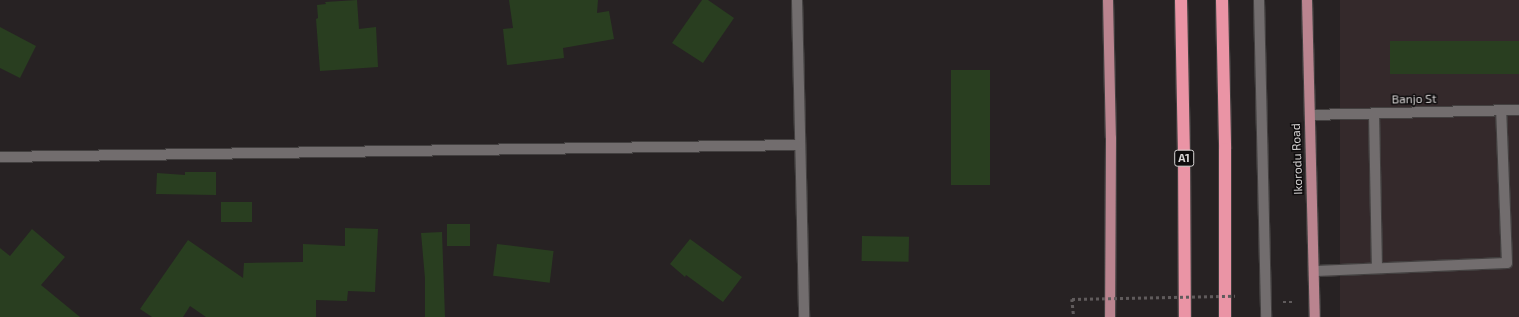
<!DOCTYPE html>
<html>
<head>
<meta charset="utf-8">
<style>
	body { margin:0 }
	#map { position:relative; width:1519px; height:317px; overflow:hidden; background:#272223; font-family:"Exo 2",sans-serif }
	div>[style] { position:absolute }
	.built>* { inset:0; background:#34292b; transform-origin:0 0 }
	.building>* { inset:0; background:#293e20; transform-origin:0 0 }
	.path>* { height:2.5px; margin-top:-1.25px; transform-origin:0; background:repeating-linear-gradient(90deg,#605b5c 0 3px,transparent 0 6px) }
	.roads { filter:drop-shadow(1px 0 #434040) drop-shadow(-1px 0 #434040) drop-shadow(0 1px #434040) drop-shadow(0 -1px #434040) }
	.lane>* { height:10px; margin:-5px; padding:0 5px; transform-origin:5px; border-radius:5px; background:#726d6e }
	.street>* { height:10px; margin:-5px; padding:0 5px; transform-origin:5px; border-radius:5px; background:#726d6e }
	.primary>* { height:10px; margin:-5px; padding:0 5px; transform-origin:5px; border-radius:5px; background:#ba848f }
	.highway>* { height:12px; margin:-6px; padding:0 6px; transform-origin:6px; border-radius:6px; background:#ea94a5 }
	.path-bridge>* { height:2.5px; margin-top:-1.25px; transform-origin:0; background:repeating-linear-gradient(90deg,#605b5c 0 3px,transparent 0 6px) }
	span { translate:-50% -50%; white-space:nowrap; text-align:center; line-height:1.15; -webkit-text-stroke:3px #0e0c0d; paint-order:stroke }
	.shield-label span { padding:1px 3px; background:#0e0c0d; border:1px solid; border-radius:3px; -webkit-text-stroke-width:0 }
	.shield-label { font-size:11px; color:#d8d5d5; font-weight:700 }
	.street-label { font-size:12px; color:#d8d5d5 }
</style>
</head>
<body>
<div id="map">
	<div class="built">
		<div style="left:1340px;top:0;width:179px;height:317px"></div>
	</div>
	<div class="building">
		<div style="clip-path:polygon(357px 0,359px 29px,376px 27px,378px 67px,320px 71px,316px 19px,318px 18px,317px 5px,326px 4px,325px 2px)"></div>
		<div style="clip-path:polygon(509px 0,598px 0,597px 13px,609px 11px,614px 39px,563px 48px,564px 58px,507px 65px,503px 29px,513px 28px)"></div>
		<div style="clip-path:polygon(702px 0,708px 0,734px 18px,703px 63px,672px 43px)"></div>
		<div style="clip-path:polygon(0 27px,36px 46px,20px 78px,0 68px)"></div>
		<div style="left:1519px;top:41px;width:33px;height:129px;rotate:90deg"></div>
		<div style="left:951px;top:70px;width:39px;height:115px"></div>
		<div style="clip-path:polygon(185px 172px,216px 172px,216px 195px,156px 194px,157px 173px,185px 175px)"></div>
		<div style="left:221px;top:202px;width:31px;height:20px"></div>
		<div style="left:447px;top:224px;width:23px;height:22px"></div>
		<div style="clip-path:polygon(345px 228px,378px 229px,375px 292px,348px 291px,347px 301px,316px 300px,316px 317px,206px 317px,190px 306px,183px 317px,152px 317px,140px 309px,188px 240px,243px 278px,244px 263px,303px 262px,303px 244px,345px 246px)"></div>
		<div style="clip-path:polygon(32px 229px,65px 257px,41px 285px,80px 317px,0 317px,0 248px,10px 256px)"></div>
		<div style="clip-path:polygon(442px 232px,445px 317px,425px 317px,425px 278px,421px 233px)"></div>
		<div style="left:862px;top:236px;width:47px;height:25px;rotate:1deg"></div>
		<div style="clip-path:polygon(690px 239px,742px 277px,723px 302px,686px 275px,685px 277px,670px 264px)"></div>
		<div style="left:497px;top:244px;width:57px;height:32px;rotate:7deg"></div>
	</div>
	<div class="path">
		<div style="left:1072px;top:299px;width:18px;rotate:84deg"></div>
		<div style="left:1283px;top:302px;width:11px"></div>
	</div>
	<div class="roads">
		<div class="lane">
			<div style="left:1259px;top:0;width:317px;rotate:88.7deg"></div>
			<div style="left:1374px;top:113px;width:155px;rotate:88.9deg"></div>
			<div style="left:1315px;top:271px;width:192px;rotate:-2.4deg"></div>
			<div style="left:1507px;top:263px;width:153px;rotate:-92.2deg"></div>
		</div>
		<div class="street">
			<div style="left:797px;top:0;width:317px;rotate:88.7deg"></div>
			<div style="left:1310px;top:115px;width:209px;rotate:-1.4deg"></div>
			<div style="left:0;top:157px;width:800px;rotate:-0.86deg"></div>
		</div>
		<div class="primary">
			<div style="left:1108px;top:0;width:138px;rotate:88.8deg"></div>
			<div style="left:1111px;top:138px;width:179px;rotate:90.3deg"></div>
			<div style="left:1307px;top:0;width:317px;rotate:88.6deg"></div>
		</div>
		<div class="highway">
			<div style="left:1181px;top:0;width:152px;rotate:88.9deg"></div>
			<div style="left:1184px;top:152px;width:165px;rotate:89.7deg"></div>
			<div style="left:1222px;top:0;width:149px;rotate:88.8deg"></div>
			<div style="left:1225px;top:149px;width:168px;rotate:90deg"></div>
		</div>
	</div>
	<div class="path-bridge">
		<div style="left:1072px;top:299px;width:163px;rotate:-1.1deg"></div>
	</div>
	<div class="shield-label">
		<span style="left:1184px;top:158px">A1</span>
	</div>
	<div class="street-label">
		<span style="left:1414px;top:99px;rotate:-1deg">Banjo St</span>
		<span style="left:1297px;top:159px;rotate:-92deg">Ikorodu Road</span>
	</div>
</div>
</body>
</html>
